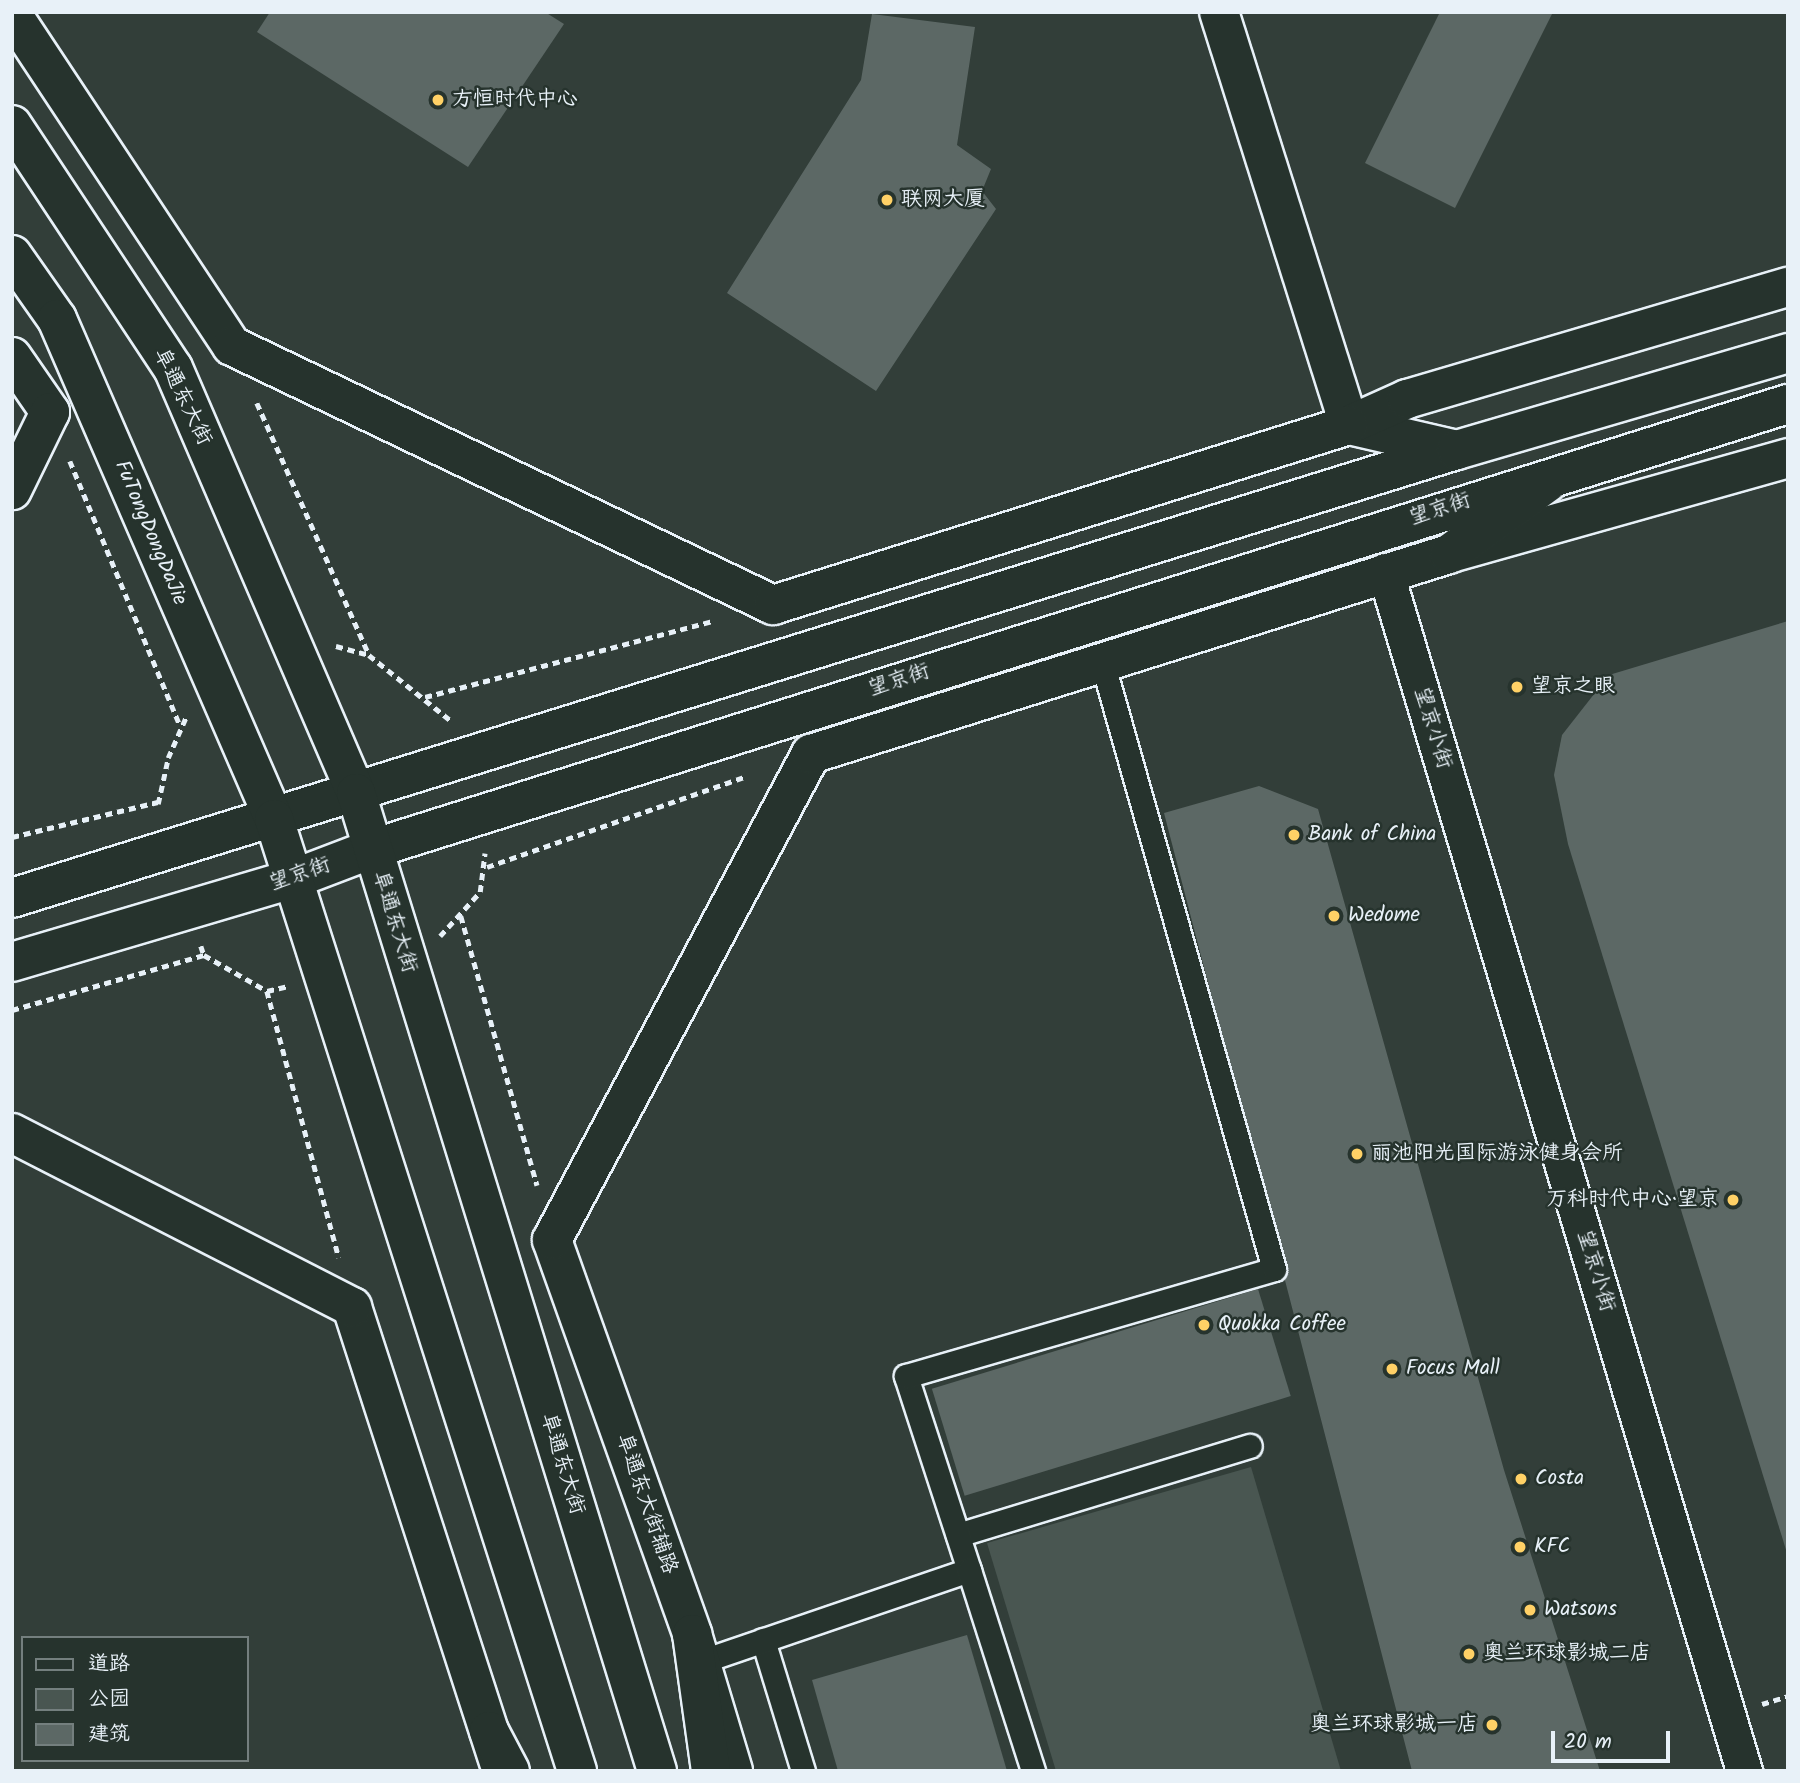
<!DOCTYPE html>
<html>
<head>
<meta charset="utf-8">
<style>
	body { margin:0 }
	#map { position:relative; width:1800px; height:1783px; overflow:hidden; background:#323e39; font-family:Kalam,"LXGW WenKai TC",sans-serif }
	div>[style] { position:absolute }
	.green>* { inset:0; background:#495651 }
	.building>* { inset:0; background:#5c6865; transform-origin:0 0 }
	.path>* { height:4.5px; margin-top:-2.25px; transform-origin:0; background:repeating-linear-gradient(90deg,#e8f1f8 0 7px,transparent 0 12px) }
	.roads { filter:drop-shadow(2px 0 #e8f1f8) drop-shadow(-2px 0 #e8f1f8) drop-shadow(0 2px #e8f1f8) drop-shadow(0 -2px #e8f1f8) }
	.service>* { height:23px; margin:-11.5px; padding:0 11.5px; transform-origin:11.5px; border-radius:11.5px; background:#26332d }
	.pedestrian>* { height:35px; margin:-17.5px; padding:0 17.5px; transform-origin:17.5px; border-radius:17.5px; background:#26332d }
	.minor>* { height:38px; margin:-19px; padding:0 19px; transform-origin:19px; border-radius:19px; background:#26332d }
	.tertiary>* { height:38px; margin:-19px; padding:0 19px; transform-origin:19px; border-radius:19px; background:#26332d }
	.secondary>* { height:38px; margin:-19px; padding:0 19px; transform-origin:19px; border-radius:19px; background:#26332d }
	.primary>* { height:38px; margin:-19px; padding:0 19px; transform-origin:19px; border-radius:19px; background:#26332d }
	.dots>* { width:19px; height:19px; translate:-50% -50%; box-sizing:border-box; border:4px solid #26332d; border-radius:50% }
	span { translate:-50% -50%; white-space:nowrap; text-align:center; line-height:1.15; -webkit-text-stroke:5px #26332d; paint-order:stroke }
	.poi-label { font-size:21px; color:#e8f1f8 }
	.left { translate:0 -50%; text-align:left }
	.right { translate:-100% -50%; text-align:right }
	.street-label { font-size:21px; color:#e8f1f8 }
	.frame { position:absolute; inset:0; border:14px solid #e8f1f8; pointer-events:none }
	.legend { position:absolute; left:21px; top:1636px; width:228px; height:126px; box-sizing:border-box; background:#26332d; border:2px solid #747f7e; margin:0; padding:9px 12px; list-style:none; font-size:21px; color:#e8f1f8 }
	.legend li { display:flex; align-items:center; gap:14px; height:35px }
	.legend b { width:35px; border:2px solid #747f7e }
	.scale { position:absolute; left:1551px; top:1731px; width:119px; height:32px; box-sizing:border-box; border:4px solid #e8f1f8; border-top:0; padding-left:9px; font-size:21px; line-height:24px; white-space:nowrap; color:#e8f1f8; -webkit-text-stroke:5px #26332d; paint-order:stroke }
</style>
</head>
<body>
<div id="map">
	<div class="green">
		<div style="clip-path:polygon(1251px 1467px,1341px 1771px,1056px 1771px,987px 1543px)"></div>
	</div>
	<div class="building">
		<div style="clip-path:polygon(270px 12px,545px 12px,564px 24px,468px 167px,257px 32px)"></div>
		<div style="clip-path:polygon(1440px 12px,1553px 12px,1455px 208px,1365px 163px)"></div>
		<div style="clip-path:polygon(872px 14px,975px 27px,957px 145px,991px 169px,982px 191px,996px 209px,876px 391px,727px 293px,861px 80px)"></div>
		<div style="clip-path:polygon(1788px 621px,1788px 1553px,1787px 1553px,1568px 844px,1554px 775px,1562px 735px,1609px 675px)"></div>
		<div style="clip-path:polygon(1259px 786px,1318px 809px,1504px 1470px,1600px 1771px,1412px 1771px,1164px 813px)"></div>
		<div style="left:1258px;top:1289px;width:112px;height:341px;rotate:73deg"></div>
		<div style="clip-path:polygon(967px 1635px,1007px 1771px,838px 1771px,812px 1680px)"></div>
	</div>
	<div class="path">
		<div style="left:257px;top:403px;width:276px;rotate:66deg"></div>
		<div style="left:70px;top:461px;width:286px;rotate:67.4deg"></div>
		<div style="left:336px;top:646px;width:34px;rotate:15deg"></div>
		<div style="left:369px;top:655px;width:104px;rotate:38.7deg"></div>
		<div style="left:425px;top:697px;width:297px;rotate:-14.8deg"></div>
		<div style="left:158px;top:804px;width:47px;rotate:-77.7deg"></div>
		<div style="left:168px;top:758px;width:45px;rotate:-66.3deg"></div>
		<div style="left:12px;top:837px;width:150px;rotate:-13.5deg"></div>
		<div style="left:487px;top:867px;width:275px;rotate:-19.3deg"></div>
		<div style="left:461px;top:916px;width:280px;rotate:74.2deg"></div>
		<div style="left:440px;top:936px;width:59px;rotate:-47.7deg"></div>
		<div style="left:480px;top:892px;width:39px;rotate:-83deg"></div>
		<div style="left:201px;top:946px;width:9px;rotate:72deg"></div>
		<div style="left:204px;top:955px;width:73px;rotate:29.7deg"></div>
		<div style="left:267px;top:991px;width:22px;rotate:-13deg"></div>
		<div style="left:267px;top:991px;width:276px;rotate:74.9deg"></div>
		<div style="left:12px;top:1010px;width:200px;rotate:-16deg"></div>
		<div style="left:1762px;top:1704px;width:27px;rotate:-17deg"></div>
	</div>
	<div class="roads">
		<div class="service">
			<div style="left:958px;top:1535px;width:305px;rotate:-17deg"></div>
			<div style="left:969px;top:1570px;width:204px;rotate:-108deg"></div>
			<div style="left:906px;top:1376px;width:383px;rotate:-16.2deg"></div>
			<div style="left:1274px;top:1269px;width:632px;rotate:-105.8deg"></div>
			<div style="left:763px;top:1640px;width:137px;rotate:73deg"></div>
			<div style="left:700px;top:1662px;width:284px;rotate:-18.9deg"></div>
			<div style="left:969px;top:1570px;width:211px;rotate:72.3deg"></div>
		</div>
		<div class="pedestrian">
			<div style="left:1385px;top:571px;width:1253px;rotate:73.34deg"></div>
		</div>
		<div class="minor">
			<div style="left:1219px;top:12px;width:433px;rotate:72.5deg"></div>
			<div style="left:1349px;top:425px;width:111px;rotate:13deg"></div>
			<div style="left:1349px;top:425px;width:64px;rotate:-24.1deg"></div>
			<div style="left:1407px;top:399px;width:397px;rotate:-16.4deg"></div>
			<div style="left:1454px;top:552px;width:347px;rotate:-15.7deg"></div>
			<div style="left:552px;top:1240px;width:418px;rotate:70.4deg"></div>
			<div style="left:692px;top:1634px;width:143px;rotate:73.3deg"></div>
			<div style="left:352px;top:1307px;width:478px;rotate:72.1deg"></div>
		</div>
		<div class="tertiary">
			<div style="left:12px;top:14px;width:398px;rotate:56.5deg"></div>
			<div style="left:232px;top:346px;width:600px;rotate:25.58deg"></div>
			<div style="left:773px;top:605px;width:603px;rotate:-17.35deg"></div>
			<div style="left:12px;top:357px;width:67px;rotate:55.4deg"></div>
			<div style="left:50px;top:412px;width:87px;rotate:116deg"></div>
			<div style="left:12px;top:1133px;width:382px;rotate:27.1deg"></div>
			<div style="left:552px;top:1240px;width:551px;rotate:-61.95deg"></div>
			<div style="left:811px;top:754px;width:669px;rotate:-17.41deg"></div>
			<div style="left:1449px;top:554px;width:122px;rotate:-36deg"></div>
		</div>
		<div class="secondary">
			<div style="left:12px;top:898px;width:1513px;rotate:-17.23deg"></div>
			<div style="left:1457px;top:450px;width:345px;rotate:-16.3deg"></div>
			<div style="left:12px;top:962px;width:293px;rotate:-16.5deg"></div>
			<div style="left:293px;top:879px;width:85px;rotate:-20.8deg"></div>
			<div style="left:372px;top:849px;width:1484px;rotate:-17.45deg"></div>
			<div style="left:692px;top:1634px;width:138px;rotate:82.1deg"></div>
			<div style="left:489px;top:1731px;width:45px;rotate:62.3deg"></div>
		</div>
		<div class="primary">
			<div style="left:12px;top:125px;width:291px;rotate:56.5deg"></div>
			<div style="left:173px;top:368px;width:463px;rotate:66.7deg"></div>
			<div style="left:356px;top:793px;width:1023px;rotate:72.89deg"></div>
			<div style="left:12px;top:255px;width:78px;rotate:54.9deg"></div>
			<div style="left:57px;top:319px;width:545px;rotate:66.54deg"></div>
			<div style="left:274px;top:819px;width:999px;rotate:72.34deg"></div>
		</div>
	</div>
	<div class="dots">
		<div style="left:438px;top:100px;background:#ffd166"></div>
		<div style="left:887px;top:200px;background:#ffd166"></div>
		<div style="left:1517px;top:687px;background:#ffd166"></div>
		<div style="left:1294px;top:835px;background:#ffd166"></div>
		<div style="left:1334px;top:916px;background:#ffd166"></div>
		<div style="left:1357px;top:1154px;background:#ffd166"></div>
		<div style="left:1733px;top:1200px;background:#ffd166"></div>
		<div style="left:1204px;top:1325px;background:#ffd166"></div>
		<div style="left:1392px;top:1369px;background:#ffd166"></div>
		<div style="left:1521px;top:1479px;background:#ffd166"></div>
		<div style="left:1520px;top:1547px;background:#ffd166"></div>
		<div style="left:1530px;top:1610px;background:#ffd166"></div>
		<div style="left:1469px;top:1654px;background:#ffd166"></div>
		<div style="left:1492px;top:1725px;background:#ffd166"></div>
	</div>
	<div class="poi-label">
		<span class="left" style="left:452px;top:100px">方恒时代中心</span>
		<span class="left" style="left:901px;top:200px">联网大厦</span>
		<span class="left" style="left:1531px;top:687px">望京之眼</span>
		<span class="left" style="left:1308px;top:835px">Bank of China</span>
		<span class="left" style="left:1348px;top:916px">Wedome</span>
		<span class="left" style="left:1371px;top:1154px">丽池阳光国际游泳健身会所</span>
		<span class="right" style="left:1719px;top:1200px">万科时代中心·望京</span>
		<span class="left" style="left:1218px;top:1325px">Quokka Coffee</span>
		<span class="left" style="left:1406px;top:1369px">Focus Mall</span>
		<span class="left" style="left:1535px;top:1479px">Costa</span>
		<span class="left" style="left:1534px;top:1547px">KFC</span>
		<span class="left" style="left:1544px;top:1610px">Watsons</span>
		<span class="left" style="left:1483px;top:1654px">奥兰环球影城二店</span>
		<span class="right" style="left:1478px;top:1725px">奥兰环球影城一店</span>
	</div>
	<div class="street-label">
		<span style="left:182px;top:397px;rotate:64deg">阜通东大街</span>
		<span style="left:1440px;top:510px;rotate:-18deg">望京街</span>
		<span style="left:150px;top:533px;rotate:67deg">FuTongDongDaJie</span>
		<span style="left:899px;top:681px;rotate:-18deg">望京街</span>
		<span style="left:1432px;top:728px;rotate:73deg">望京小街</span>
		<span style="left:300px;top:875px;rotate:-19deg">望京街</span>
		<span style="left:394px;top:922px;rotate:73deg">阜通东大街</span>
		<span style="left:1595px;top:1271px;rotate:73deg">望京小街</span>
		<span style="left:562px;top:1464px;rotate:73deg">阜通东大街</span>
		<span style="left:646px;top:1504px;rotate:71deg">阜通东大街辅路</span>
	</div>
	<div class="frame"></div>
	<ul class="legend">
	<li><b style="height:9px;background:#26332d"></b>道路</li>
	<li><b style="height:19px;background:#495651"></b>公园</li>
	<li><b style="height:19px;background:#5c6865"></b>建筑</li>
	</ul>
	<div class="scale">20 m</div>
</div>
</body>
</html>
